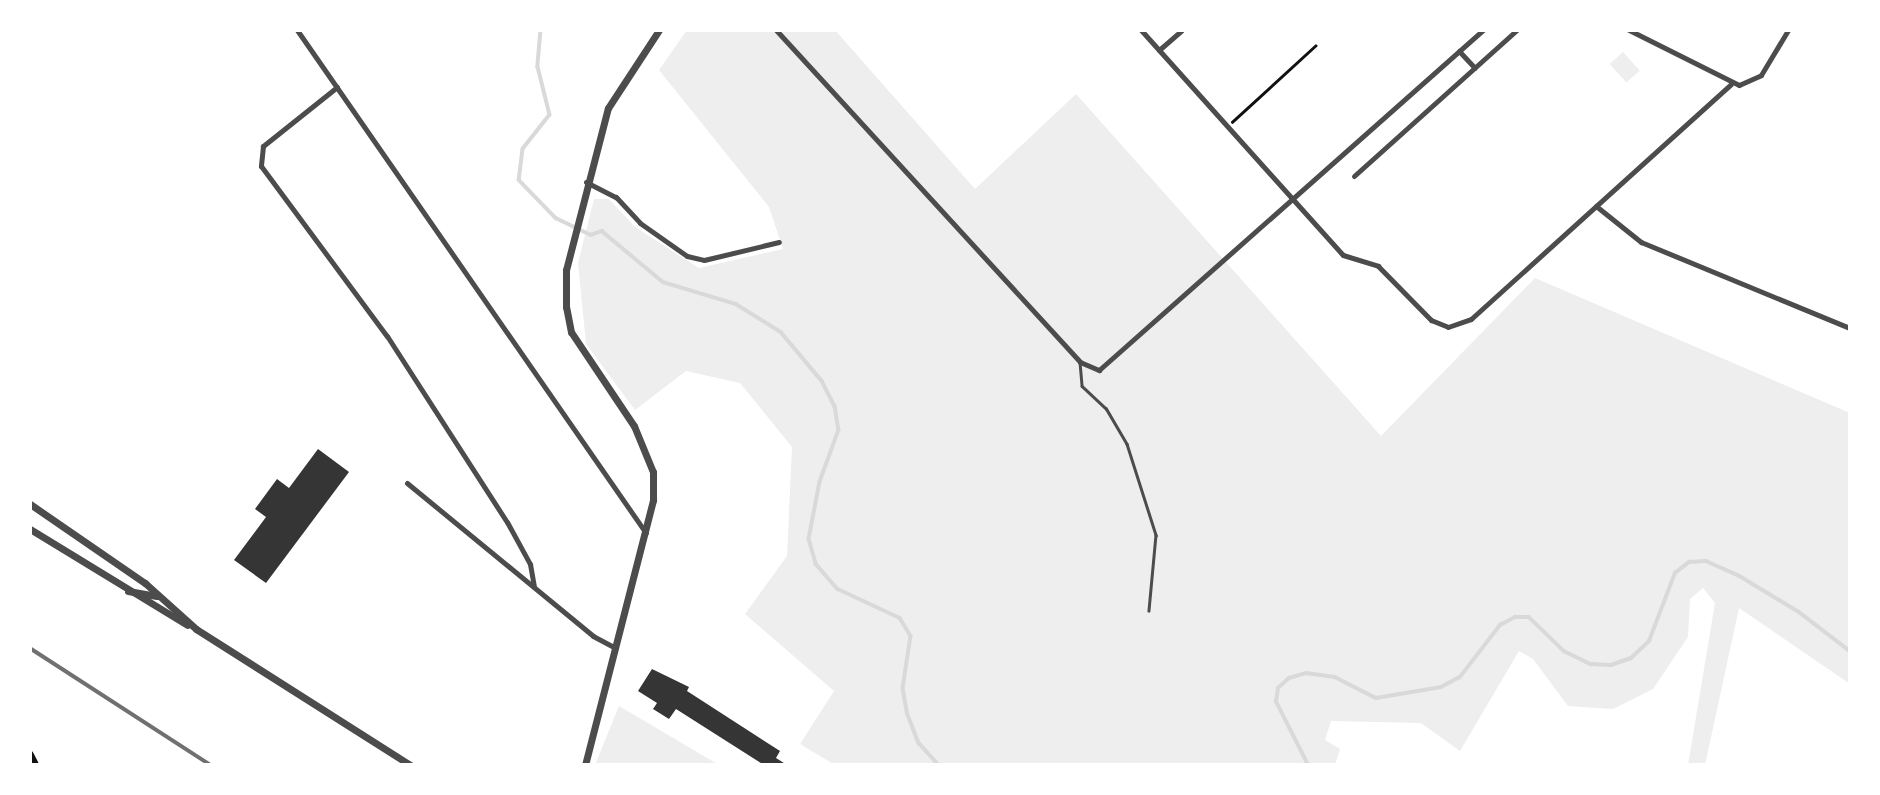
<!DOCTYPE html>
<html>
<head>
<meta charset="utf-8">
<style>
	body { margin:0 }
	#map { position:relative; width:1880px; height:795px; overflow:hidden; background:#fff; font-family:Commissioner,sans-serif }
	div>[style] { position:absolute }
	.green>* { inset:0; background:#eee; transform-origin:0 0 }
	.stream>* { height:3.5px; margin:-1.75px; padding:0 1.75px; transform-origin:1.75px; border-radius:1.75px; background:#d9d9d9 }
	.building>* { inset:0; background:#353535 }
	.path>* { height:2.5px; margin:-1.25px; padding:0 1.25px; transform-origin:1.25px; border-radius:1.25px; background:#111 }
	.service>* { height:2.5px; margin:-1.25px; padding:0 1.25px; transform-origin:1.25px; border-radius:1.25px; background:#4c4c4c }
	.minor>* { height:5px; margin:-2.5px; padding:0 2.5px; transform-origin:2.5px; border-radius:2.5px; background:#4c4c4c }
	.tertiary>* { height:7px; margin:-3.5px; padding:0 3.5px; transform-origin:3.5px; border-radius:3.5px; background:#4c4c4c }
	.secondary>* { height:8px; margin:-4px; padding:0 4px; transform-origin:4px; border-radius:4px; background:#111 }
	.rail>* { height:3.5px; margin:-1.75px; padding:0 1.75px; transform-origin:1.75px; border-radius:1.75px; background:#707070 }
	span { translate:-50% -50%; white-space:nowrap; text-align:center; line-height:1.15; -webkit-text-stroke:6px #fff; paint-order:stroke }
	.frame { position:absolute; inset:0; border:32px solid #fff; pointer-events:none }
</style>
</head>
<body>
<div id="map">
	<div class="green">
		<div style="clip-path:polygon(687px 30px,835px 30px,975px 189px,1076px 94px,1381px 436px,1535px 278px,1850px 413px,1850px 684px,1739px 608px,1705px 765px,1688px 765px,1715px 603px,1703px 588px,1690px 599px,1688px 637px,1653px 689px,1613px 709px,1568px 706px,1533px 659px,1519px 651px,1460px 751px,1421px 723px,1331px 721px,1325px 740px,1340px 749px,1335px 765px,835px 765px,800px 744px,834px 691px,745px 614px,787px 556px,792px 447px,740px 383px,686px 371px,635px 410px,586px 344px,578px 263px,594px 199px,609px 199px,635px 227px,699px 268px,783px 249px,769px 207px,659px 70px)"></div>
		<div style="left:1623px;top:52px;width:25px;height:18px;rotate:48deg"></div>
		<div style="clip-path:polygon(619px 706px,719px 765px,595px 765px)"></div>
	</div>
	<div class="stream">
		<div style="left:541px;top:30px;width:37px;rotate:95deg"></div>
		<div style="left:538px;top:67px;width:49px;rotate:76deg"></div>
		<div style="left:550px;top:115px;width:43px;rotate:128.5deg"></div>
		<div style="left:523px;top:149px;width:31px;rotate:97deg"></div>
		<div style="left:519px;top:180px;width:53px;rotate:45.8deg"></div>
		<div style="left:556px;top:218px;width:39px;rotate:26deg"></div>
		<div style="left:591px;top:235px;width:12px;rotate:-20deg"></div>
		<div style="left:602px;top:231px;width:80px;rotate:39.9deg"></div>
		<div style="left:663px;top:282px;width:76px;rotate:16.8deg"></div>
		<div style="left:736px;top:304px;width:53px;rotate:31.9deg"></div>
		<div style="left:781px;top:332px;width:64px;rotate:50.1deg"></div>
		<div style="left:822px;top:381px;width:28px;rotate:63deg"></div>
		<div style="left:835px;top:406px;width:24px;rotate:81deg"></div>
		<div style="left:839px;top:430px;width:55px;rotate:110.1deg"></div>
		<div style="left:820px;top:482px;width:58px;rotate:100.9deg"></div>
		<div style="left:809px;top:539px;width:26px;rotate:74deg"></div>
		<div style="left:816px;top:564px;width:33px;rotate:49deg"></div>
		<div style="left:838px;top:589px;width:68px;rotate:25.1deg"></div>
		<div style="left:900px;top:618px;width:21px;rotate:59deg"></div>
		<div style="left:911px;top:636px;width:53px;rotate:98.7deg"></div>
		<div style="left:903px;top:688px;width:27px;rotate:80deg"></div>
		<div style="left:908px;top:715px;width:30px;rotate:69deg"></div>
		<div style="left:919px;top:743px;width:30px;rotate:48deg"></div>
		<div style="left:1308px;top:765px;width:71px;rotate:-116.9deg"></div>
		<div style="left:1276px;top:702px;width:14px;rotate:-82deg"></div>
		<div style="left:1278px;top:688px;width:15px;rotate:-42deg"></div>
		<div style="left:1289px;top:678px;width:18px;rotate:-16deg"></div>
		<div style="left:1306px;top:673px;width:29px;rotate:8deg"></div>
		<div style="left:1335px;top:677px;width:46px;rotate:27.1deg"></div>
		<div style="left:1376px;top:698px;width:66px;rotate:-9.6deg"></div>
		<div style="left:1441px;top:687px;width:21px;rotate:-28deg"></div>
		<div style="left:1460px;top:677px;width:66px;rotate:-52.4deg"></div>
		<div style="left:1500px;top:625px;width:17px;rotate:-28deg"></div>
		<div style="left:1515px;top:617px;width:14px"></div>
		<div style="left:1529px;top:617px;width:49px;rotate:44.2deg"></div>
		<div style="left:1564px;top:651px;width:30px;rotate:26deg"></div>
		<div style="left:1591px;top:664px;width:20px;rotate:3deg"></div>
		<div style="left:1611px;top:665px;width:21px;rotate:-19deg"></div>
		<div style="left:1631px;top:658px;width:25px;rotate:-43deg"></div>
		<div style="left:1649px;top:641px;width:73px;rotate:-69.1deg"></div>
		<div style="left:1675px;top:573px;width:18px;rotate:-38deg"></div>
		<div style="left:1689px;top:562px;width:17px;rotate:-3deg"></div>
		<div style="left:1706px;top:561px;width:35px;rotate:24deg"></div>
		<div style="left:1738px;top:575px;width:71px;rotate:31.2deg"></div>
		<div style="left:1799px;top:612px;width:64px;rotate:37.4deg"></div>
	</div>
	<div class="building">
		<div style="clip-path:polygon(318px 449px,349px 472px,266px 583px,234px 560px,266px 517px,255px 509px,277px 479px,289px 488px)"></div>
		<div style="clip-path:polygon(652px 669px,689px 687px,687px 691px,780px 751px,776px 758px,787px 765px,764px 765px,676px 709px,669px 719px,653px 709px,657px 703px,638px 691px)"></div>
	</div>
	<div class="path">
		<div style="left:1232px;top:122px;width:113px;rotate:-42.5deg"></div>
	</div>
	<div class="service">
		<div style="left:1080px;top:362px;width:24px;rotate:85deg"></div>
		<div style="left:1082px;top:386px;width:33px;rotate:43deg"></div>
		<div style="left:1106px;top:408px;width:42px;rotate:59.7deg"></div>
		<div style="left:1127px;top:444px;width:96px;rotate:72.3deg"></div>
		<div style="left:1156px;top:535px;width:76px;rotate:95.3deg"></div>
	</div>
	<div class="minor">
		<div style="left:297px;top:30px;width:612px;rotate:55.25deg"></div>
		<div style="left:776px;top:30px;width:450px;rotate:47.5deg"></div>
		<div style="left:1080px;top:362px;width:21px;rotate:23deg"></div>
		<div style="left:1099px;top:370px;width:513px;rotate:-41.52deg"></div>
		<div style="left:1141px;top:30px;width:302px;rotate:48.1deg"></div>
		<div style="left:1343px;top:255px;width:37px;rotate:17deg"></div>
		<div style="left:1378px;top:266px;width:76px;rotate:45.5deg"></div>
		<div style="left:1431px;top:320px;width:18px;rotate:22deg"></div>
		<div style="left:1448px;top:327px;width:24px;rotate:-19deg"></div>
		<div style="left:1471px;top:319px;width:350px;rotate:-42.1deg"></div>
		<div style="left:1629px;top:30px;width:123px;rotate:26.6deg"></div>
		<div style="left:1739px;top:85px;width:24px;rotate:-24deg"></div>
		<div style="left:1761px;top:75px;width:52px;rotate:-59deg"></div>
		<div style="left:1159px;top:50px;width:30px;rotate:-41deg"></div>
		<div style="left:1459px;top:51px;width:23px;rotate:47deg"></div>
		<div style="left:337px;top:87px;width:95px;rotate:141.4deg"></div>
		<div style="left:263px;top:146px;width:20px;rotate:96deg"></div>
		<div style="left:261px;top:166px;width:212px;rotate:53.5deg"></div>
		<div style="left:387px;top:336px;width:221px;rotate:57.2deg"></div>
		<div style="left:507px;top:522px;width:48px;rotate:61.3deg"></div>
		<div style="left:530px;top:564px;width:22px;rotate:80deg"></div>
		<div style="left:1354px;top:176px;width:219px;rotate:-41.9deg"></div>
		<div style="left:586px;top:182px;width:34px;rotate:27deg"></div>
		<div style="left:616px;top:197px;width:35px;rotate:47deg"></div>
		<div style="left:640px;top:223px;width:57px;rotate:35.1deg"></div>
		<div style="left:687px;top:256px;width:17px;rotate:13deg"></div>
		<div style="left:704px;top:260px;width:77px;rotate:-13.5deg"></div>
		<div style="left:1596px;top:206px;width:58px;rotate:38.7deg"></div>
		<div style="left:1641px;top:242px;width:226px;rotate:22.4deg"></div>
		<div style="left:407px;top:483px;width:241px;rotate:39.4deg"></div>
		<div style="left:593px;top:636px;width:24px;rotate:28deg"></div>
	</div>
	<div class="tertiary">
		<div style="left:30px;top:504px;width:140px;rotate:34.5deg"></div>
		<div style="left:145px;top:583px;width:69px;rotate:42deg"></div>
		<div style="left:196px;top:629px;width:254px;rotate:32.4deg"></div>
		<div style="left:30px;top:529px;width:184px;rotate:31.4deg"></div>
		<div style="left:128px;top:591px;width:29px;rotate:10deg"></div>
		<div style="left:585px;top:765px;width:274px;rotate:-75.6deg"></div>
		<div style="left:653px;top:500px;width:28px;rotate:-90deg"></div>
		<div style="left:653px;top:472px;width:50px;rotate:-112.4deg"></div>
		<div style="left:634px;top:426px;width:113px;rotate:-123.8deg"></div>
		<div style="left:571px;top:332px;width:25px;rotate:-101deg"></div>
		<div style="left:566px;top:307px;width:37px;rotate:-90deg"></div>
		<div style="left:566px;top:270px;width:167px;rotate:-75.5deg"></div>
		<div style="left:608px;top:108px;width:93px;rotate:-56.8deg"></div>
	</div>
	<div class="secondary">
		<div style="left:30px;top:755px;width:11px;rotate:63deg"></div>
	</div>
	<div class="rail">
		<div style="left:30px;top:648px;width:216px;rotate:32.9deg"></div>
	</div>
	<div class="frame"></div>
</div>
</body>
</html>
